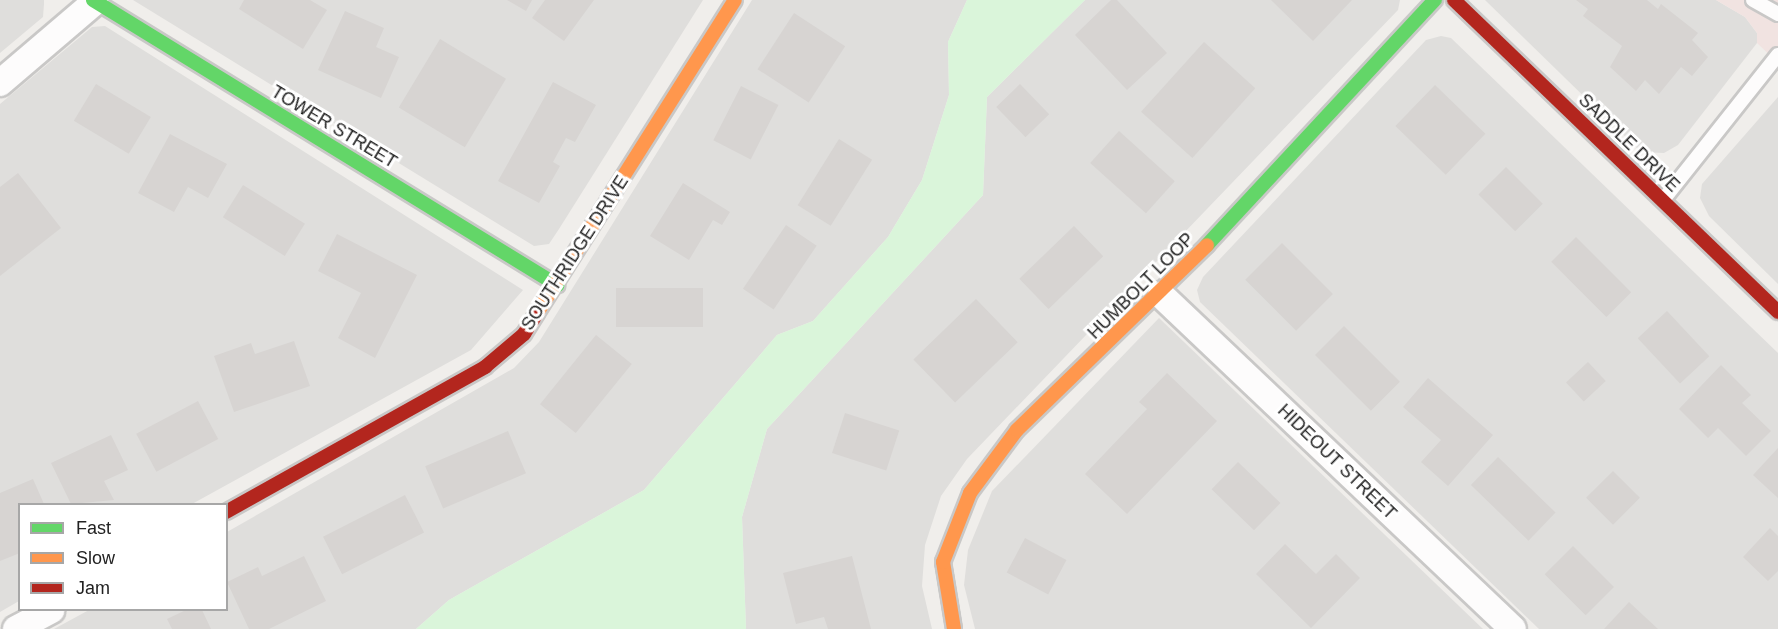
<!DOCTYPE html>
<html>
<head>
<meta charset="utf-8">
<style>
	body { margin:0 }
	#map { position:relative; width:1778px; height:629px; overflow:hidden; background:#f0eeeb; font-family:Helvetica,sans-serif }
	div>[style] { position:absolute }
	.residential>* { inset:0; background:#dfdedc }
	.commercial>* { inset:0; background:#f1e3e1 }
	.park>* { inset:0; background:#daf5da }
	.building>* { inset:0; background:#d7d4d2; transform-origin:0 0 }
	.roads { filter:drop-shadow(2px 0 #c9c8c7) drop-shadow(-2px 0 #c9c8c7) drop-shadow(0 2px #c9c8c7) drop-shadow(0 -2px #c9c8c7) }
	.lane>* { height:14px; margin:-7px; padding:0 7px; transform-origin:7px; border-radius:7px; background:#fdfcfc }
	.street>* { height:26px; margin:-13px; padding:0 13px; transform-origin:13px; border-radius:13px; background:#fdfcfc }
	.fast>* { height:14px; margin:-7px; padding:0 7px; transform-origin:7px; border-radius:7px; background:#63d668 }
	.slow>* { height:14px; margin:-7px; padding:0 7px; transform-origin:7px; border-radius:7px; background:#ff974d }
	.jam>* { height:14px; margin:-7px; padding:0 7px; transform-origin:7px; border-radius:7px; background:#b3261e }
	span { translate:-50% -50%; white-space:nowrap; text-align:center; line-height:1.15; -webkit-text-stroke:6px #fff; paint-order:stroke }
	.street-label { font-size:18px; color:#222 }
	.legend { position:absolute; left:18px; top:503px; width:210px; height:108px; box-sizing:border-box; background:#fff; border:2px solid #a7a7a7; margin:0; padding:8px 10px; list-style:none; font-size:18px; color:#222 }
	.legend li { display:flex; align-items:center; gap:12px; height:30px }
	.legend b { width:30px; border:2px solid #a7a7a7 }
</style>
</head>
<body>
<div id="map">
	<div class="residential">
		<div style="clip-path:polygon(0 0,44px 0,44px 4px,43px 17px,0 53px)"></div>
		<div style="clip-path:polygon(133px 0,703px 0,559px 229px,549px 244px,534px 246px)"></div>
		<div style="clip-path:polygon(752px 0,967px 0,948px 42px,949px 95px,922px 180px,888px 237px,813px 321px,777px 335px,644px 490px,449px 600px,416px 629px,54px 629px,89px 610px,226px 610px,227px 532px,514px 368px,539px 342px)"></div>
		<div style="clip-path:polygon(1085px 0,1400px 0,1398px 10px,967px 459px,941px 496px,925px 545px,922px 586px,932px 629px,746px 629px,742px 517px,767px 429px,983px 195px,987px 97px)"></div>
		<div style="clip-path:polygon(1485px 0,1716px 0,1745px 17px,1757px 33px,1757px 43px,1678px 145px,1664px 153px,1641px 152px)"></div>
		<div style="clip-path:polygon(105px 26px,523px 290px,471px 350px,192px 504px,20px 504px,19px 601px,0 612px,0 104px,92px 27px)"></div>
		<div style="clip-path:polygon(1441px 36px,1451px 38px,1778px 353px,1778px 629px,1539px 629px,1200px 302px,1197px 290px,1203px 277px,1426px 40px)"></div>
		<div style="clip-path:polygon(1778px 97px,1778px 284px,1709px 216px,1700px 198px,1702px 184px)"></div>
		<div style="clip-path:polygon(1159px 318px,1483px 629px,975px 629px,964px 585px,968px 550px,992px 491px)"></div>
	</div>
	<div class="commercial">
		<div style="clip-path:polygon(1716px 0,1778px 0,1778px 63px,1757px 43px,1757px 33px,1745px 17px)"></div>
	</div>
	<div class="park">
		<div style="clip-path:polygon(967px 0,1085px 0,987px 97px,983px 195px,767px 429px,742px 517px,746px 629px,416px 629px,449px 600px,644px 490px,777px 335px,813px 321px,888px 237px,922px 180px,949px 95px,948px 42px)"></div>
	</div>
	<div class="building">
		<div style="clip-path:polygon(244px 0,310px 0,327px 10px,303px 49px,239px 9px)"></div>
		<div style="clip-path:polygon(507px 0,532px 0,526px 11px)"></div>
		<div style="clip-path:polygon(545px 0,594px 0,564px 41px,532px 18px)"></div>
		<div style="clip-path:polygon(1111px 0,1117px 0,1167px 53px,1127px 90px,1075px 35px)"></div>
		<div style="clip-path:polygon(1271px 0,1352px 0,1313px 41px)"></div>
		<div style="clip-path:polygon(1576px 0,1647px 0,1658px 9px,1661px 4px,1698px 33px,1692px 40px,1708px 57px,1692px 76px,1681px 67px,1659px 94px,1645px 80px,1636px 91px,1610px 67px,1622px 46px,1583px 16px,1588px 9px)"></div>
		<div style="clip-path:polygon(345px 11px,384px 28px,376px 47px,399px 57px,381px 98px,318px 70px)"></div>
		<div style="left:794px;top:13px;width:61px;height:67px;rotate:33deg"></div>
		<div style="left:440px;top:39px;width:77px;height:80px;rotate:31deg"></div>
		<div style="left:1204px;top:42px;width:69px;height:94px;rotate:42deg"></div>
		<div style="clip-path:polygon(553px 82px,596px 105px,575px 142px,566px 138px,553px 162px,560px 166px,539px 203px,498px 181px)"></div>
		<div style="left:96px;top:84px;width:64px;height:43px;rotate:31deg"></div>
		<div style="left:1020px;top:84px;width:42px;height:33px;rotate:46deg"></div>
		<div style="left:1435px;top:85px;width:70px;height:57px;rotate:44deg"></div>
		<div style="left:741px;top:86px;width:42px;height:61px;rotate:27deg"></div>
		<div style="left:1119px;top:131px;width:75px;height:43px;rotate:42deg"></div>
		<div style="clip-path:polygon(170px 134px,227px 164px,208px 198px,188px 187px,174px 212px,138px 193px)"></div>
		<div style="left:839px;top:139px;width:39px;height:78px;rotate:32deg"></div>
		<div style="left:1506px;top:167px;width:52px;height:39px;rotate:45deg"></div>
		<div style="clip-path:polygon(18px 173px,61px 228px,0 276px,0 187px)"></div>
		<div style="clip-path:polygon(683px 183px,730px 212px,722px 225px,713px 220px,689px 260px,650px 236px)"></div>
		<div style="left:243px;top:185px;width:73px;height:38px;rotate:32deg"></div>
		<div style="left:786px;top:225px;width:37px;height:77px;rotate:34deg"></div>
		<div style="left:1074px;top:226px;width:42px;height:76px;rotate:46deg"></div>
		<div style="clip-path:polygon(337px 234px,417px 275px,375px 358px,338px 338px,361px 293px,318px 271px)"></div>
		<div style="left:1576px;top:237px;width:78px;height:35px;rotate:45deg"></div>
		<div style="left:1282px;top:243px;width:72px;height:52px;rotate:45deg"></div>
		<div style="left:616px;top:288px;width:87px;height:39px"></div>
		<div style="left:976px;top:299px;width:60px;height:87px;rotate:46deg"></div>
		<div style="left:1667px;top:311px;width:62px;height:40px;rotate:47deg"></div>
		<div style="left:1344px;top:326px;width:79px;height:41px;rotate:45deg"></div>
		<div style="left:596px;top:335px;width:46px;height:89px;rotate:39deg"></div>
		<div style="clip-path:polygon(294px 341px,310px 386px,234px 412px,214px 356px,251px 343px,255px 354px)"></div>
		<div style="left:1588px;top:362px;width:26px;height:30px;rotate:47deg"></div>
		<div style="clip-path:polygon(1721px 365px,1751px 395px,1742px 403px,1771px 431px,1746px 456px,1718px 428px,1708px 438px,1679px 409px)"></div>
		<div style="clip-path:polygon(1167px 373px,1217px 421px,1127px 514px,1085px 474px,1147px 409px,1139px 402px)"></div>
		<div style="clip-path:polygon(1428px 378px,1493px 435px,1448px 486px,1421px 462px,1441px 440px,1403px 407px)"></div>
		<div style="left:198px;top:401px;width:43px;height:70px;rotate:62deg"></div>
		<div style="left:845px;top:413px;width:57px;height:42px;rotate:18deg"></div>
		<div style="left:508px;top:431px;width:46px;height:90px;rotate:67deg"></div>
		<div style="clip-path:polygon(111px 435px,128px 470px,104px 481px,114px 500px,71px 504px,51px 463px)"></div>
		<div style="clip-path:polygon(1778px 448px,1778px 498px,1753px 475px)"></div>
		<div style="left:1498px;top:457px;width:80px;height:39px;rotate:44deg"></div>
		<div style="left:1238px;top:462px;width:59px;height:38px;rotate:44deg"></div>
		<div style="left:1613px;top:471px;width:38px;height:38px;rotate:45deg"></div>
		<div style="clip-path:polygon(33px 479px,44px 504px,20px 504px,20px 553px,0 561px,0 493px)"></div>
		<div style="left:405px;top:495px;width:42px;height:92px;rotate:63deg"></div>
		<div style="clip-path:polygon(1770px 528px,1778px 536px,1778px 571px,1768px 581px,1743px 557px)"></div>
		<div style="left:1025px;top:538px;width:47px;height:39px;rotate:28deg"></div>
		<div style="clip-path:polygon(1285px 544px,1316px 574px,1336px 554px,1360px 578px,1311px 628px,1256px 574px)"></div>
		<div style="left:1573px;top:546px;width:58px;height:40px;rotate:45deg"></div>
		<div style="clip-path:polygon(304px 556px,326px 601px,269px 629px,249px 629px,227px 582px,258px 567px,262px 576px)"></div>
		<div style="clip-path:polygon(852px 556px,871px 629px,828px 629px,824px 617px,796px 624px,783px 573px)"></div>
		<div style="clip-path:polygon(1629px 602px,1658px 629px,1604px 629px)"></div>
		<div style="clip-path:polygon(186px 610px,202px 610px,211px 629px,172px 629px,167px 619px)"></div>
	</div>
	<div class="roads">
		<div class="lane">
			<div style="left:1753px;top:0;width:29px;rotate:29deg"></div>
			<div style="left:1663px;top:200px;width:185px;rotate:-51.6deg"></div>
		</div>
		<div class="street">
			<div style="left:0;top:83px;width:125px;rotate:-40.5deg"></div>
			<div style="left:1161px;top:295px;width:485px;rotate:43.5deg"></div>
			<div style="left:16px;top:629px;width:40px;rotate:-28deg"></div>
		</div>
		<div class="fast">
			<div style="left:93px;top:0;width:545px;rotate:31.56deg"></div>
			<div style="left:1207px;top:245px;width:335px;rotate:-47.1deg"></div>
		</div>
		<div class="slow">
			<div style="left:537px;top:313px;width:370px;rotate:-57.7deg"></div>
			<div style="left:954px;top:629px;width:68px;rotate:-99.3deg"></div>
			<div style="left:943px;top:562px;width:74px;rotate:-68.6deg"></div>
			<div style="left:970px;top:493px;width:79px;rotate:-53.3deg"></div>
			<div style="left:1017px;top:430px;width:265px;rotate:-44.2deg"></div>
		</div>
		<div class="jam">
			<div style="left:1454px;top:0;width:450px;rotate:43.9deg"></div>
			<div style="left:226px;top:512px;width:297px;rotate:-29.2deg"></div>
			<div style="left:485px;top:367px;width:51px;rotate:-40.2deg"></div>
			<div style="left:524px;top:334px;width:25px;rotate:-58deg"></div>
		</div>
	</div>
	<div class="street-label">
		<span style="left:334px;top:127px;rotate:31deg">TOWER STREET</span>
		<span style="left:1629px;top:143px;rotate:44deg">SADDLE DRIVE</span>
		<span style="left:575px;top:253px;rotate:-57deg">SOUTHRIDGE DRIVE</span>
		<span style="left:1141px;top:286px;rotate:-45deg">HUMBOLT LOOP</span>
		<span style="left:1337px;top:462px;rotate:44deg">HIDEOUT STREET</span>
	</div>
	<ul class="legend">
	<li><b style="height:8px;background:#63d668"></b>Fast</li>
	<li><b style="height:8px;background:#ff974d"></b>Slow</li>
	<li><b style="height:8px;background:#b3261e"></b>Jam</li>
	</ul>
</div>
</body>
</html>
